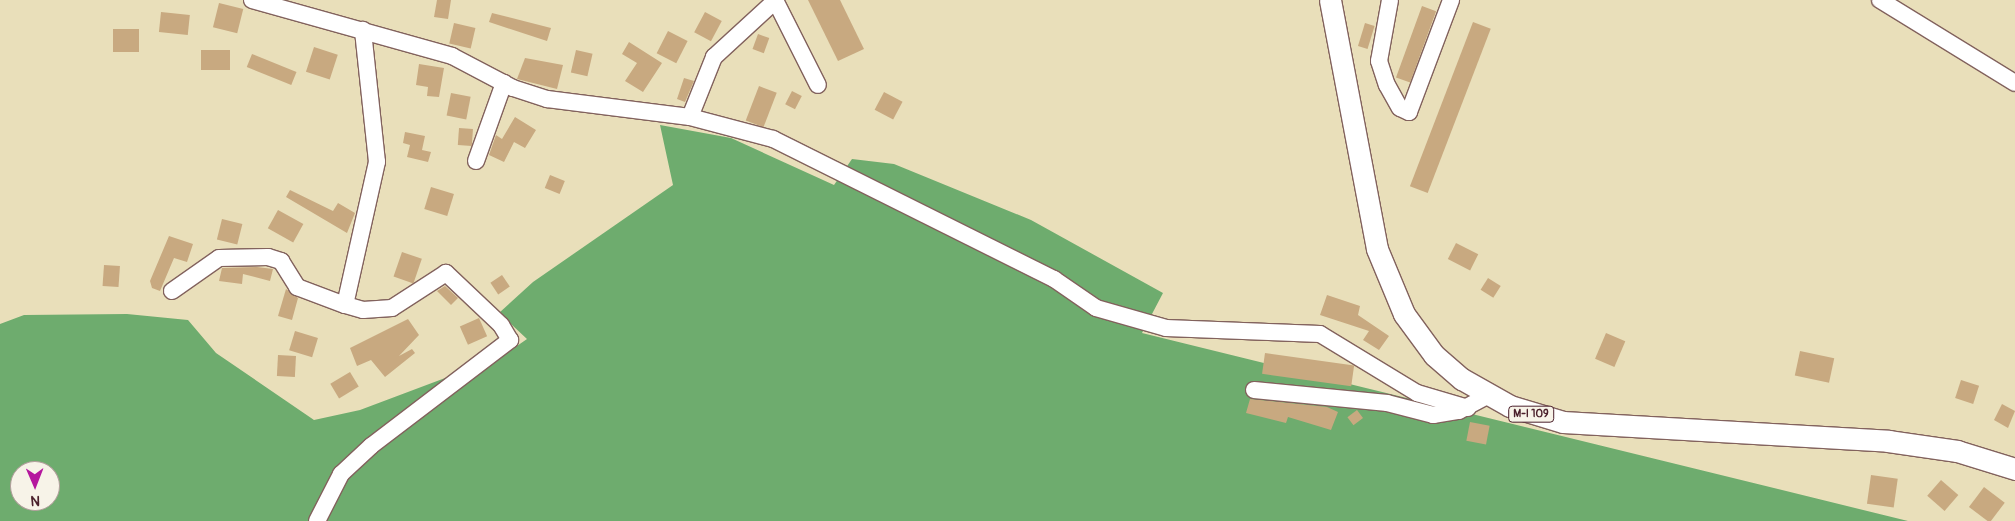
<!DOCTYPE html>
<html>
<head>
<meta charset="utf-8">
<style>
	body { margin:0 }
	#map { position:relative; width:2015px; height:521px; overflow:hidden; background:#e9dfba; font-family:Pangolin,sans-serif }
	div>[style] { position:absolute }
	.forest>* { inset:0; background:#6eac6e }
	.building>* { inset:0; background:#c8a980; transform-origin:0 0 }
	.roads { filter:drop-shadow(1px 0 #82625d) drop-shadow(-1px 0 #82625d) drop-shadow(0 1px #82625d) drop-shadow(0 -1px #82625d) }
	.minor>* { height:16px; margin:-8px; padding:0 8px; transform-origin:8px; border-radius:8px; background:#fff }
	.major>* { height:21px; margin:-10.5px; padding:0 10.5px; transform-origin:10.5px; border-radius:10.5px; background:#fff }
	span { translate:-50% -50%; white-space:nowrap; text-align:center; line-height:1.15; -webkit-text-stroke:4px #f7f3e8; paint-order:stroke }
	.shield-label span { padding:1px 4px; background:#f7f3e8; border:1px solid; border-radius:4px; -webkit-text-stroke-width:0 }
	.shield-label { font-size:11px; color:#4a1f2b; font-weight:700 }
	.north { position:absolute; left:10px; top:461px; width:50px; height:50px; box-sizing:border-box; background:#f7f3e8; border:1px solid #b29e9c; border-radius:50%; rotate:179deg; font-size:14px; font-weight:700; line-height:20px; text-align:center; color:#4a1f2b }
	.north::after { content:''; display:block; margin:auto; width:18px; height:22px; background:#b5179e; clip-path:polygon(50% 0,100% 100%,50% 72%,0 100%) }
</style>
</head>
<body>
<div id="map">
	<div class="forest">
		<div style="clip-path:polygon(evenodd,660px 125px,731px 138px,834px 185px,852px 159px,894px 164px,1031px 220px,1163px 293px,1142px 333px,1908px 521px,0 521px,0 324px,24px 315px,127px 314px,188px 320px,216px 353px,314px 420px,360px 410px,501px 357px,527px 339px,499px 313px,533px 282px,673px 185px,660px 125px,20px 471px,50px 471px,50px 501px,20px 501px,20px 471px)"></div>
	</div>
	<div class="building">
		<div style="clip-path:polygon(437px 0,451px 0,448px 19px,434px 17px)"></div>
		<div style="clip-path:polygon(808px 0,840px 0,864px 49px,838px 61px)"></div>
		<div style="left:219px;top:3px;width:25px;height:25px;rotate:14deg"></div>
		<div style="left:1422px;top:6px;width:15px;height:76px;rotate:20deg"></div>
		<div style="left:161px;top:12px;width:29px;height:20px;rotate:6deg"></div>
		<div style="left:705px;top:12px;width:19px;height:23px;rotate:28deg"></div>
		<div style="clip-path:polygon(492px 13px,551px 28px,547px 41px,489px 22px)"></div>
		<div style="left:1473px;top:22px;width:19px;height:176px;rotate:21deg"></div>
		<div style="left:454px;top:23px;width:22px;height:21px;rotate:13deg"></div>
		<div style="left:1365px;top:23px;width:10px;height:24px;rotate:17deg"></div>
		<div style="left:113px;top:29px;width:26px;height:23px"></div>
		<div style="left:668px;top:31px;width:22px;height:25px;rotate:27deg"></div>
		<div style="left:758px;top:34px;width:12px;height:16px;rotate:20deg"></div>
		<div style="clip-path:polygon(629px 42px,662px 63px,643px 92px,625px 81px,637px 63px,622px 54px)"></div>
		<div style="left:314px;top:47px;width:25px;height:26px;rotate:18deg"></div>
		<div style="left:230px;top:50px;width:20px;height:29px;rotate:90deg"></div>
		<div style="left:576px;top:50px;width:17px;height:23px;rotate:13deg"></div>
		<div style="left:252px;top:54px;width:48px;height:14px;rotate:22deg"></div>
		<div style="clip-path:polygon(525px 58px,563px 65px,557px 89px,517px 79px)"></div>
		<div style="clip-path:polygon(419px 64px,444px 68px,439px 97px,427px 96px,428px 87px,416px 85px)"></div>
		<div style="clip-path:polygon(684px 78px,694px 81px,685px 102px,677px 99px)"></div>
		<div style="left:759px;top:86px;width:19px;height:37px;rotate:21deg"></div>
		<div style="left:792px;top:91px;width:11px;height:15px;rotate:27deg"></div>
		<div style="left:884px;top:92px;width:21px;height:20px;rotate:28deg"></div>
		<div style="left:451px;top:93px;width:20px;height:23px;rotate:11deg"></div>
		<div style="clip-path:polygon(515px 117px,536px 130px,525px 148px,514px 142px,504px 162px,489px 155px,496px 135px,502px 139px)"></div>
		<div style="left:459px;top:128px;width:14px;height:17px;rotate:4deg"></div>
		<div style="clip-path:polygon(405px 132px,425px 136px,422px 150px,431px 152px,428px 162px,407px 157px,410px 145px,403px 143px)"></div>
		<div style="left:550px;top:175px;width:16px;height:14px;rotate:22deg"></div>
		<div style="left:431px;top:187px;width:24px;height:23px;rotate:17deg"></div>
		<div style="clip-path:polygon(290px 190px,333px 211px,338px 203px,355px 213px,347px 233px,286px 197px)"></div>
		<div style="left:278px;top:210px;width:29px;height:21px;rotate:29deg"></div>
		<div style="left:222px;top:219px;width:21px;height:21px;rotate:14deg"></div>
		<div style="clip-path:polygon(169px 236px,193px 244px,187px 262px,174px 258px,160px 291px,152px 288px,150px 281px)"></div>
		<div style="left:1456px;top:243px;width:25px;height:18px;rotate:27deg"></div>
		<div style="left:402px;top:252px;width:21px;height:26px;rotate:19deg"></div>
		<div style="left:104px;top:265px;width:16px;height:21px;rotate:4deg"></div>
		<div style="clip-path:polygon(257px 267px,273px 269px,270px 281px,243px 274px,242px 284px,219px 281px,222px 268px)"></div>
		<div style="left:502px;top:275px;width:14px;height:14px;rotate:56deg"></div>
		<div style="left:1488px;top:278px;width:15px;height:14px;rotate:32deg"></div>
		<div style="clip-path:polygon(445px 286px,458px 298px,451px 305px,437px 291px)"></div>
		<div style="clip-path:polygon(286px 289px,298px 298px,292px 320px,278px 316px)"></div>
		<div style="clip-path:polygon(1327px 295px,1360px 306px,1358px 315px,1389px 336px,1379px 350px,1363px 340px,1369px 331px,1320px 315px)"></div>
		<div style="left:479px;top:318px;width:20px;height:21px;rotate:66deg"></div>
		<div style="clip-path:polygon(408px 319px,419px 335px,399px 356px,412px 349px,415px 353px,385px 377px,371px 360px,357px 366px,350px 348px)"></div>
		<div style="left:295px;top:331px;width:24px;height:20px;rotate:17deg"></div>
		<div style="left:1606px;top:333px;width:21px;height:28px;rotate:23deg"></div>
		<div style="left:1800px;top:351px;width:35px;height:25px;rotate:12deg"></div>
		<div style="left:1265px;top:353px;width:90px;height:21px;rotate:8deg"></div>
		<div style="left:278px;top:355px;width:18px;height:21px;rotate:3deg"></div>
		<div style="left:350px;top:372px;width:17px;height:23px;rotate:59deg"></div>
		<div style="left:1961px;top:380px;width:19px;height:19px;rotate:18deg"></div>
		<div style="clip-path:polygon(1250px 399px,1327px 407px,1338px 412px,1331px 430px,1288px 417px,1286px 423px,1246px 413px)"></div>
		<div style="clip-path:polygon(2002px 404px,2015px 411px,2008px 428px,1994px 420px)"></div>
		<div style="left:1357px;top:410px;width:10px;height:12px;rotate:53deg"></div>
		<div style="left:1470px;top:422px;width:20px;height:19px;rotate:11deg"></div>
		<div style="left:1871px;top:475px;width:27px;height:29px;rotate:8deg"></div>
		<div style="left:1941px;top:480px;width:23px;height:21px;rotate:41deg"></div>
		<div style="left:1984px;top:487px;width:26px;height:25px;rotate:37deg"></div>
	</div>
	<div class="roads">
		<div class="minor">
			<div style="left:252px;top:0;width:208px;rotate:15.6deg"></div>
			<div style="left:452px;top:56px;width:69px;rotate:27.7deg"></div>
			<div style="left:513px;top:88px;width:36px;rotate:18deg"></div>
			<div style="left:547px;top:99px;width:144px;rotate:7.2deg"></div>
			<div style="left:690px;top:117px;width:86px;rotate:14.8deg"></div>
			<div style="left:773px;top:139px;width:314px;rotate:26.5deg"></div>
			<div style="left:1054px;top:279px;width:51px;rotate:34.6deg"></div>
			<div style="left:1096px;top:308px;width:73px;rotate:15.9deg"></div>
			<div style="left:1166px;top:328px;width:154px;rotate:2.2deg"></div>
			<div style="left:1320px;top:334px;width:114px;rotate:31.3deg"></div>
			<div style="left:1417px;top:393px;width:53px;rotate:16.4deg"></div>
			<div style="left:775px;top:0;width:95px;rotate:63.2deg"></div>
			<div style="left:1390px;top:0;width:62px;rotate:100.2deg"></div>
			<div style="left:1379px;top:61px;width:25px;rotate:72deg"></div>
			<div style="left:1387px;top:85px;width:26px;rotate:61deg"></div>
			<div style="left:1400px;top:108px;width:10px;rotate:24deg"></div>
			<div style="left:1409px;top:112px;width:120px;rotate:-69.4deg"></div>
			<div style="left:1880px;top:0;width:158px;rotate:31.6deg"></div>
			<div style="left:690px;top:117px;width:65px;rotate:-68.2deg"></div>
			<div style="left:714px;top:57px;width:83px;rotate:-42.6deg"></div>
			<div style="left:476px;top:161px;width:83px;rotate:-70.3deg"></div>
			<div style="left:172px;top:291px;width:57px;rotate:-35.1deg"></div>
			<div style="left:219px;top:258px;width:49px;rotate:-1.2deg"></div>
			<div style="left:268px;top:257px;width:14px;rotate:17deg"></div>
			<div style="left:281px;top:261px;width:31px;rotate:58deg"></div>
			<div style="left:297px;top:287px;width:51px;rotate:20.6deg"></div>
			<div style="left:345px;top:305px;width:147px;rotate:-77.4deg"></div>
			<div style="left:377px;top:162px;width:133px;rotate:-96.1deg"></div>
			<div style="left:1254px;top:390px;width:134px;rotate:5.6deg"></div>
			<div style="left:1387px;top:403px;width:48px;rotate:14.6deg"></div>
			<div style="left:1433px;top:415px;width:26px;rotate:-9deg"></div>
			<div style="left:1459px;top:411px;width:34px;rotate:-28deg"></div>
			<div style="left:317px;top:521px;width:53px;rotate:-62.9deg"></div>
			<div style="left:341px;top:474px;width:41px;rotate:-43deg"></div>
			<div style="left:371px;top:446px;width:175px;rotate:-37.3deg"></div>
			<div style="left:510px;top:340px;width:17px;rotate:-121deg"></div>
			<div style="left:501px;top:325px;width:76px;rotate:-136.6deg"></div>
			<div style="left:446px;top:273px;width:64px;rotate:147.1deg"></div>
			<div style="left:392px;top:308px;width:29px;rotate:176deg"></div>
			<div style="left:363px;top:310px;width:19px;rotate:-164deg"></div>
		</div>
		<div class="major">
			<div style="left:1330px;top:0;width:253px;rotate:79.3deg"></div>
			<div style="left:1377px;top:249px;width:70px;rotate:67.4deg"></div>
			<div style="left:1404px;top:314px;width:51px;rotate:53.8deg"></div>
			<div style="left:1434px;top:355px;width:37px;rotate:41deg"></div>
			<div style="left:1462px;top:379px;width:55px;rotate:29.4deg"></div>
			<div style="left:1510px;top:406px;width:55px;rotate:16.8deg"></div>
			<div style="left:1563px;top:422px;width:326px;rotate:3.3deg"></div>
			<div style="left:1888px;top:441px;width:70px;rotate:8.2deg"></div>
			<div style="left:1957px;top:451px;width:61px;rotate:17.2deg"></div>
		</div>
	</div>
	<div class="shield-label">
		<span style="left:1531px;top:414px">M-I 109</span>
	</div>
	<div class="north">N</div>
</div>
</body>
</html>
